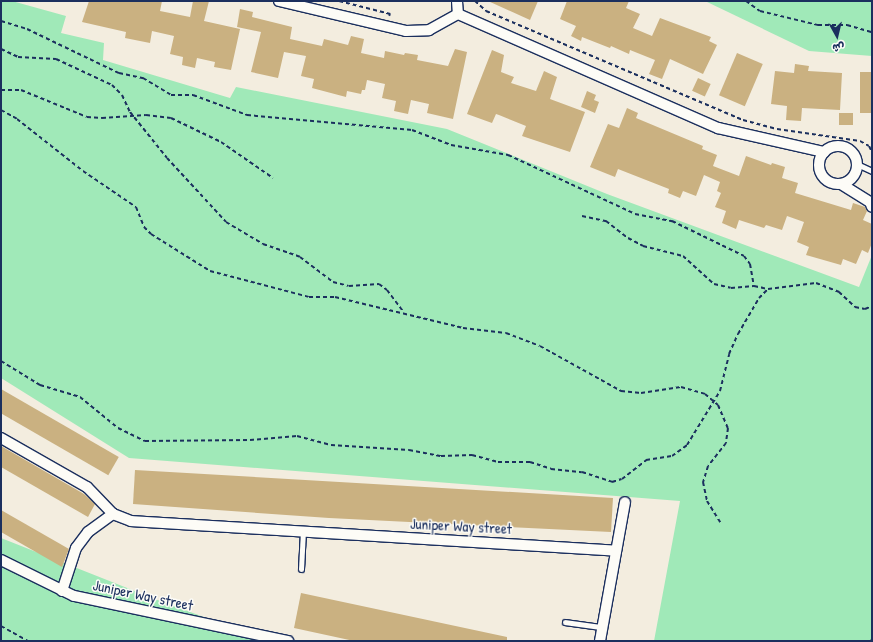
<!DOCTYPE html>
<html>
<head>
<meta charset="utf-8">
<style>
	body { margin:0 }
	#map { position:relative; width:873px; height:642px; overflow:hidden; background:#f3eddf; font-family:"Patrick Hand","Playpen Sans Arabic",sans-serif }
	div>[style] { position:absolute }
	.green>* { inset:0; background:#a0e9b8 }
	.building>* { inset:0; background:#cab181; transform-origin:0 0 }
	.path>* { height:2px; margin-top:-1px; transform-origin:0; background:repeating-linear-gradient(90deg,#1b2f5e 0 4px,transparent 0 7px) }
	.roads { filter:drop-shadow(1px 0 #1b2f5e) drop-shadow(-1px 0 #1b2f5e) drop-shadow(0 1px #1b2f5e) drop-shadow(0 -1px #1b2f5e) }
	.lane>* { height:5px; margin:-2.5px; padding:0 2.5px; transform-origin:2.5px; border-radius:2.5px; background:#fdfcf7 }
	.street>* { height:10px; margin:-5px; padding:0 5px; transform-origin:5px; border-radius:5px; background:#fdfcf7 }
	.street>.ring { margin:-5px; padding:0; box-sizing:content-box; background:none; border:10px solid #fdfcf7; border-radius:50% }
	span { translate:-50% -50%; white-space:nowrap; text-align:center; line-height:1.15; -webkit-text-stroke:3px #fdfcf7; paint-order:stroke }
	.street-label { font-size:15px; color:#1b2f5e }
	.frame { position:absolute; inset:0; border:2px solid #1b2f5e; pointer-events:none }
	.north { position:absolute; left:817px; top:16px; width:40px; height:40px; -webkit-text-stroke:3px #fdfcf7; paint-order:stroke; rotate:172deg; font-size:11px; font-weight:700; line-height:16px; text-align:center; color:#1b2f5e }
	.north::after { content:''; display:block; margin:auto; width:14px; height:18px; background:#1b2f5e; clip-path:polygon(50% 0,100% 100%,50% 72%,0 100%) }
</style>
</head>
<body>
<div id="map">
	<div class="green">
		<div style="clip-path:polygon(1px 1px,12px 1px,66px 16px,61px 33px,104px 43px,103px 60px,230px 98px,236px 87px,447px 129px,607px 194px,859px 287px,872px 255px,872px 641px,654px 641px,680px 501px,129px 458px,1px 378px)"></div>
		<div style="clip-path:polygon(705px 1px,872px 1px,872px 56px,809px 51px)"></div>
		<div style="clip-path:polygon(1px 538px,160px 601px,270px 641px,1px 641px)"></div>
	</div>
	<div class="building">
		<div style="clip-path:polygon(89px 1px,162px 1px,160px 11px,190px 17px,193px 1px,209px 1px,204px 21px,240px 29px,231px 70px,214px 67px,215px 62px,197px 58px,195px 68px,182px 65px,183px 57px,170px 54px,174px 36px,152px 31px,150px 43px,125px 38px,126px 32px,82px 22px)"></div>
		<div style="clip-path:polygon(488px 1px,538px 1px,530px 20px)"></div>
		<div style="clip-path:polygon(567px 1px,629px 1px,626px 8px,640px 14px,633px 28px,652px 36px,660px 18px,711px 37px,709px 41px,717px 45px,703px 74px,670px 59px,662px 79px,649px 74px,655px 60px,630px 50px,629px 54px,611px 46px,610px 48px,582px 37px,581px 41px,571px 36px,576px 26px,560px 19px)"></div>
		<div style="clip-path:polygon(240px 9px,253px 12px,252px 17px,292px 27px,290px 39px,322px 46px,324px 39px,348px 45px,351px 36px,364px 39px,361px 53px,384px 58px,385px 51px,404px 55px,405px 53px,418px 55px,417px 60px,448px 66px,455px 49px,467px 52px,453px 119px,427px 113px,429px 104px,411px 100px,408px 114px,394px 111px,396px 101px,382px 98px,385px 84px,367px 80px,365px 90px,362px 90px,361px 94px,347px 91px,346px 97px,312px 88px,314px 79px,301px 76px,306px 56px,284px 52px,278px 78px,251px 72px,261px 32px,237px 27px)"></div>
		<div style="clip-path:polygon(492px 50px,504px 55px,501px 72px,514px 77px,511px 83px,536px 91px,544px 71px,557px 77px,550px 99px,585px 112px,570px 152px,522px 136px,526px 126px,499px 115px,496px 114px,492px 123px,467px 114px)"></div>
		<div style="left:737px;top:53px;width:28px;height:46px;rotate:23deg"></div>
		<div style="clip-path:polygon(795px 64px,809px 66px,808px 71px,842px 73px,840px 110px,802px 108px,801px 121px,786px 120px,787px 106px,771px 104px,775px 71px,794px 73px)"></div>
		<div style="left:860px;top:72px;width:12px;height:41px"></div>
		<div style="left:698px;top:78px;width:14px;height:14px;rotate:25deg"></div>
		<div style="clip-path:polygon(587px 91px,596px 95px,594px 100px,599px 102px,595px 113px,581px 107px)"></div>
		<div style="clip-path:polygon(627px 108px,638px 113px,636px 118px,703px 146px,702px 149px,717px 155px,713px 166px,739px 176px,746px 156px,771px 165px,772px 163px,785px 167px,782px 178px,798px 183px,795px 193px,851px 210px,853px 203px,865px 207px,867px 211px,863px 220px,872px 224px,872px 243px,868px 253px,862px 250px,856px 264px,843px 259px,841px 265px,806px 255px,809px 247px,797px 242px,804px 222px,787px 216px,782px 230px,766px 225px,764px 228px,739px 220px,736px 229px,722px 223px,726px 211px,715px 207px,721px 193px,717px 191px,720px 182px,704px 175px,696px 196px,683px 191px,680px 198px,668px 193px,669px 189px,618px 169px,615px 177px,590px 167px,608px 124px,619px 128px)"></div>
		<div style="left:839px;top:113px;width:14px;height:12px"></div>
		<div style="left:1px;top:389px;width:136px;height:21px;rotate:30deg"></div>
		<div style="clip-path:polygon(1px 446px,84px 494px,95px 504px,88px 517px,1px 467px)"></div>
		<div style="clip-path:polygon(135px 470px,613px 498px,611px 532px,329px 518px,133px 504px)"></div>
		<div style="clip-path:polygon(1px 510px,69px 549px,62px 567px,1px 532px)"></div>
		<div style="clip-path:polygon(301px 593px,507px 637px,507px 641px,354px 641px,294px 628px)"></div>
	</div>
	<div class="path">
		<div style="left:339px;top:1px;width:53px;rotate:14.3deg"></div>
		<div style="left:390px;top:14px;width:2px;rotate:117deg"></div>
		<div style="left:475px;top:1px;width:15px;rotate:42deg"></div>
		<div style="left:486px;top:11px;width:279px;rotate:23deg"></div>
		<div style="left:743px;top:120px;width:35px;rotate:15deg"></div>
		<div style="left:777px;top:129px;width:84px;rotate:8.2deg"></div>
		<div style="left:860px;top:141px;width:10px;rotate:29deg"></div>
		<div style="left:869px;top:146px;width:7px;rotate:63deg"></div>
		<div style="left:746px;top:1px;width:17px;rotate:36deg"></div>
		<div style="left:760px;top:11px;width:60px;rotate:13.6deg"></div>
		<div style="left:818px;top:25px;width:29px"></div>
		<div style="left:847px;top:25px;width:26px;rotate:16deg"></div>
		<div style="left:1px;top:21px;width:27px;rotate:17deg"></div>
		<div style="left:27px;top:29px;width:102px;rotate:25.6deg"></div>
		<div style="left:119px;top:73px;width:25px;rotate:12deg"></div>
		<div style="left:143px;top:78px;width:33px;rotate:31deg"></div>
		<div style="left:171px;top:95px;width:22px"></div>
		<div style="left:193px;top:95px;width:58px;rotate:20.3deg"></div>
		<div style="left:247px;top:115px;width:166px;rotate:5.2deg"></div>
		<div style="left:412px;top:130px;width:42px;rotate:21deg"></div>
		<div style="left:451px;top:145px;width:58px;rotate:10deg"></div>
		<div style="left:508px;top:155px;width:140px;rotate:24.9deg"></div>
		<div style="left:635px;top:214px;width:38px;rotate:11deg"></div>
		<div style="left:672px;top:221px;width:80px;rotate:25.9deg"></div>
		<div style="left:744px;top:256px;width:10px;rotate:53deg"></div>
		<div style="left:750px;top:264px;width:22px;rotate:80deg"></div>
		<div style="left:1px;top:49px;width:19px;rotate:25deg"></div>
		<div style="left:18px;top:57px;width:38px;rotate:3deg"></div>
		<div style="left:56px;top:59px;width:62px;rotate:24.9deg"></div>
		<div style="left:112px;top:85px;width:14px;rotate:45deg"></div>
		<div style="left:122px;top:95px;width:19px;rotate:65deg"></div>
		<div style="left:130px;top:112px;width:59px;rotate:51.2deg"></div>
		<div style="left:167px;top:158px;width:87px;rotate:47.3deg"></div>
		<div style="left:226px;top:222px;width:43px;rotate:30.7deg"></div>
		<div style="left:263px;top:244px;width:39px;rotate:19deg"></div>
		<div style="left:300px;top:257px;width:41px;rotate:37.1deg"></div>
		<div style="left:333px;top:282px;width:16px;rotate:14deg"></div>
		<div style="left:349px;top:286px;width:30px;rotate:-4deg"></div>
		<div style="left:379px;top:284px;width:10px;rotate:37deg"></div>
		<div style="left:387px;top:290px;width:26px;rotate:53deg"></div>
		<div style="left:1px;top:90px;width:20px"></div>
		<div style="left:21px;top:90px;width:71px;rotate:22.2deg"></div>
		<div style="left:87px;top:117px;width:15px;rotate:4deg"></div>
		<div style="left:102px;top:118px;width:44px;rotate:-3.9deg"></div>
		<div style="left:146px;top:115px;width:25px;rotate:7deg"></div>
		<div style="left:171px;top:118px;width:55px;rotate:25.6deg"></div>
		<div style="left:221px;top:142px;width:63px;rotate:34.7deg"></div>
		<div style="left:1px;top:110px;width:18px;rotate:29deg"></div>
		<div style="left:17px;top:119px;width:84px;rotate:38.2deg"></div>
		<div style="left:83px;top:171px;width:64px;rotate:34.2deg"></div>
		<div style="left:136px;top:207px;width:22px;rotate:68deg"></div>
		<div style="left:144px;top:227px;width:10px;rotate:45deg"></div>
		<div style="left:151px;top:234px;width:70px;rotate:32.1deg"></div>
		<div style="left:210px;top:271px;width:102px;rotate:14.7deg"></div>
		<div style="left:309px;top:297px;width:26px"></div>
		<div style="left:335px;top:297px;width:132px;rotate:13.6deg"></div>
		<div style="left:463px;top:328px;width:43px;rotate:6.6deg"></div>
		<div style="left:506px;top:333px;width:36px;rotate:21deg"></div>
		<div style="left:540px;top:346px;width:93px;rotate:29.1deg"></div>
		<div style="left:621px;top:391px;width:20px;rotate:6deg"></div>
		<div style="left:641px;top:393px;width:40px;rotate:-8.5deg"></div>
		<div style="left:681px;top:387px;width:25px;rotate:16deg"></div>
		<div style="left:705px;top:394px;width:17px;rotate:40deg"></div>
		<div style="left:718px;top:405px;width:25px;rotate:67deg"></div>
		<div style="left:728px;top:428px;width:15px;rotate:98deg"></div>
		<div style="left:726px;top:443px;width:29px;rotate:128deg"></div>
		<div style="left:708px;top:466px;width:17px;rotate:107deg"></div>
		<div style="left:703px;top:482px;width:19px;rotate:78deg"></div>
		<div style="left:707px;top:501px;width:25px;rotate:58deg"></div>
		<div style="left:582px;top:216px;width:25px;rotate:12deg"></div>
		<div style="left:606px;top:221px;width:28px;rotate:38deg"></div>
		<div style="left:628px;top:238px;width:17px;rotate:28deg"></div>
		<div style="left:643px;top:246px;width:41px;rotate:14deg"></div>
		<div style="left:683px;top:256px;width:42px;rotate:42.1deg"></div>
		<div style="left:714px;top:284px;width:17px;rotate:13deg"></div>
		<div style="left:731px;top:288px;width:23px;rotate:-5deg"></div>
		<div style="left:754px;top:286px;width:14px;rotate:12deg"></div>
		<div style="left:1px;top:361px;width:46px;rotate:31.6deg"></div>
		<div style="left:40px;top:385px;width:42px;rotate:16.7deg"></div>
		<div style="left:80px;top:397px;width:49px;rotate:39.2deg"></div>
		<div style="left:118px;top:428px;width:30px;rotate:26deg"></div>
		<div style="left:145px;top:441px;width:105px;rotate:-0.5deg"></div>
		<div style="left:250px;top:440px;width:47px;rotate:-4.9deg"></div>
		<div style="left:297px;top:436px;width:35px;rotate:15deg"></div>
		<div style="left:331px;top:445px;width:78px;rotate:3.7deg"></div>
		<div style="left:409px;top:450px;width:33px;rotate:11deg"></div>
		<div style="left:441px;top:456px;width:31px;rotate:-2deg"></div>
		<div style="left:472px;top:455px;width:27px;rotate:15deg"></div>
		<div style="left:498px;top:462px;width:32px"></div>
		<div style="left:530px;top:462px;width:22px;rotate:18deg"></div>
		<div style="left:551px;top:469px;width:31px;rotate:6deg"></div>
		<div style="left:582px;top:472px;width:32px;rotate:18deg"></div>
		<div style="left:612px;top:482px;width:10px;rotate:-17deg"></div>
		<div style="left:622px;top:479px;width:31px;rotate:-38deg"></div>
		<div style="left:646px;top:460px;width:26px;rotate:-9deg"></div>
		<div style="left:672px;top:456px;width:19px;rotate:-36deg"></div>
		<div style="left:687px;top:445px;width:63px;rotate:-58.6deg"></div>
		<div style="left:720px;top:391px;width:38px;rotate:-76deg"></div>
		<div style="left:729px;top:354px;width:22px;rotate:-66deg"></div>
		<div style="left:738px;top:334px;width:42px;rotate:-59.7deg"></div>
		<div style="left:759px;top:298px;width:13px;rotate:-45deg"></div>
		<div style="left:768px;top:289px;width:48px;rotate:-7.1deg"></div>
		<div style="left:816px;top:283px;width:25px;rotate:21deg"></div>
		<div style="left:839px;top:292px;width:22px;rotate:43deg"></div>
		<div style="left:855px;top:307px;width:10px;rotate:11deg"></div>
		<div style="left:865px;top:309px;width:8px;rotate:-23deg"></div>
		<div style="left:872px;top:380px;width:17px;rotate:90deg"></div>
		<div style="left:1px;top:626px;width:31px;rotate:29deg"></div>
		<div style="left:871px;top:641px;width:2px;rotate:-63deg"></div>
	</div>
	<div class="roads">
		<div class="lane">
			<div style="left:857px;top:164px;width:17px;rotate:25deg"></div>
			<div style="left:301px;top:569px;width:37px;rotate:-87deg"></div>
			<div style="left:565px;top:622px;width:37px;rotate:8deg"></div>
		</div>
		<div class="street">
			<div style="left:279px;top:1px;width:130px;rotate:13.3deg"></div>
			<div style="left:406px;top:31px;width:23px;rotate:-2deg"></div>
			<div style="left:429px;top:30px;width:33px;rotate:-29deg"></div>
			<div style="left:457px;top:1px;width:13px;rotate:86deg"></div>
			<div style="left:458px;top:14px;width:284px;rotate:23.7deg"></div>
			<div style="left:718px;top:128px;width:109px;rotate:12.8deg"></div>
			<div class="ring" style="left:819px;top:146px;width:28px;height:28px"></div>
			<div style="left:841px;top:184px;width:34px;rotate:32deg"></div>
			<div style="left:870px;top:202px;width:5px;rotate:68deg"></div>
			<div style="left:1px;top:438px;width:99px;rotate:29.7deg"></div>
			<div style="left:87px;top:487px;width:37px;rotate:46deg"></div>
			<div style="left:113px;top:514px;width:19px;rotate:21deg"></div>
			<div style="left:131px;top:521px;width:486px;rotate:3.5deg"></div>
			<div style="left:1px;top:560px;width:81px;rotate:26.3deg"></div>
			<div style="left:74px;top:596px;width:219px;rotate:11.9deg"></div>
			<div style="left:62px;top:591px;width:45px;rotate:-72deg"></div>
			<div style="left:76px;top:548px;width:20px;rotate:-53deg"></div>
			<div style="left:88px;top:532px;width:31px;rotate:-36deg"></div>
			<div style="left:600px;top:641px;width:141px;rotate:-79.8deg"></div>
		</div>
	</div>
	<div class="street-label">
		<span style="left:461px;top:526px;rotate:3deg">Juniper Way street</span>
		<span style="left:143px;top:595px;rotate:12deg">Juniper Way street</span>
	</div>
	<div class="frame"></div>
	<div class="north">ش</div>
</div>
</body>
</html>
